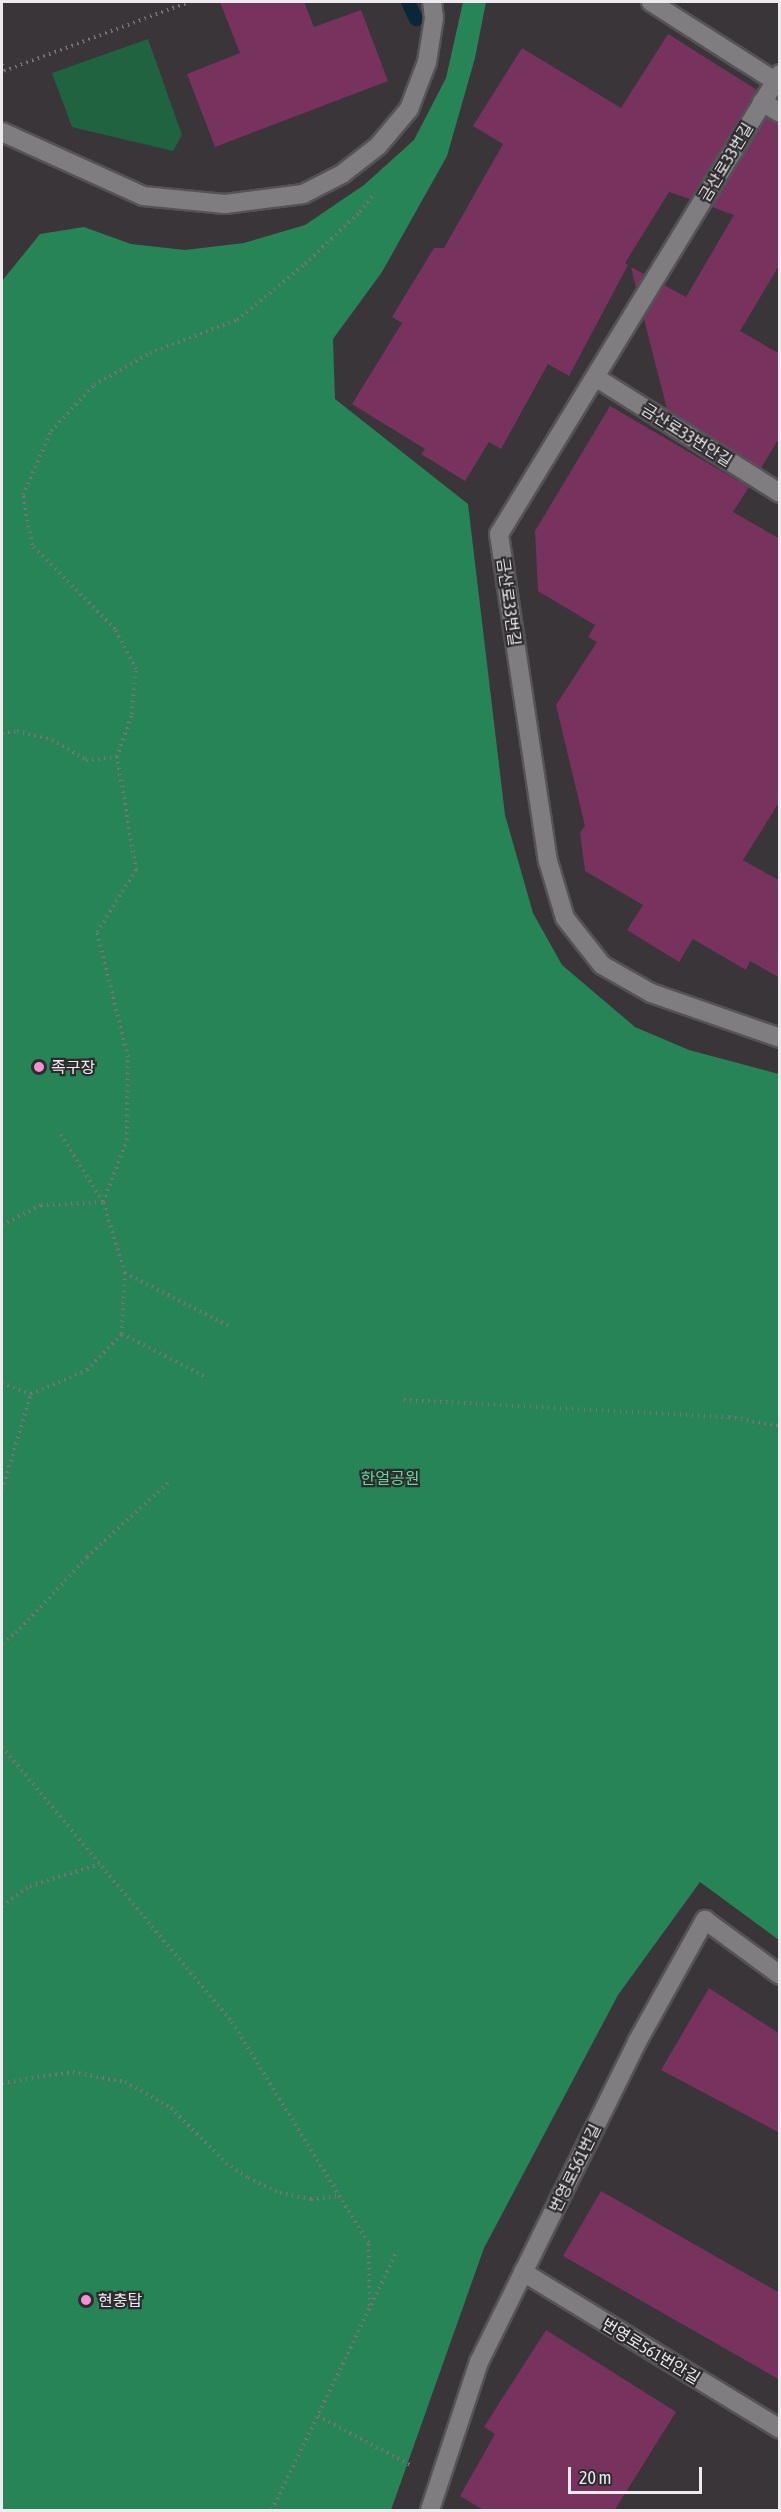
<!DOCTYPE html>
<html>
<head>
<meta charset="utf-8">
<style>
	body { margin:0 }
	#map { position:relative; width:781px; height:2512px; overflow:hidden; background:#393539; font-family:"Asap Condensed","Noto Sans KR",sans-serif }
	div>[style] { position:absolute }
	.green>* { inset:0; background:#1f6341 }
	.forest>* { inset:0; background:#278457 }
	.stream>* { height:14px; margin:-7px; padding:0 7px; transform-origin:7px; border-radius:7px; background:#092736 }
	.building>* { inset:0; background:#78325e }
	.path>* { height:4px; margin-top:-2px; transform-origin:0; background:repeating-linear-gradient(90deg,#787478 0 1.5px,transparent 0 6px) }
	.roads { filter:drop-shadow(2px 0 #555355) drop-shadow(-2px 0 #555355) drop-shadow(0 2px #555355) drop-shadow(0 -2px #555355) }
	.street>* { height:18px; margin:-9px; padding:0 9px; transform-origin:9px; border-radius:9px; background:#807d81 }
	.dots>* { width:16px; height:16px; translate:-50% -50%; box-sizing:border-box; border:3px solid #2e2b2f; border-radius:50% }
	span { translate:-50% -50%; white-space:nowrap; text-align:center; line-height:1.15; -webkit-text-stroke:4.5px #2e2b2f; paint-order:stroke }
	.street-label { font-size:16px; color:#edebed }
	.poi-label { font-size:16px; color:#edebed }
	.left { translate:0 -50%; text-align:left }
	.park-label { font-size:16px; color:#63db9c }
	.frame { position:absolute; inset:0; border:3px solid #edebed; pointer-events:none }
	.scale { position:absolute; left:568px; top:2467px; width:134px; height:27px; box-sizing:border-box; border:3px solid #edebed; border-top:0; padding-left:8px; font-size:18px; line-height:21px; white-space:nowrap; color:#edebed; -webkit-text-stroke:4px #2e2b2f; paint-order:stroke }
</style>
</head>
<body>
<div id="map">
	<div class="green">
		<div style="clip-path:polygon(148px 39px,182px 135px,173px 151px,72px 127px,52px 73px)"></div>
	</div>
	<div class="forest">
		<div style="clip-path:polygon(463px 2px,486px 2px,475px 58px,447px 156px,382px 272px,333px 339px,335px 399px,468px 504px,505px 815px,533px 913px,562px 965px,635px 1027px,689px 1050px,779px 1074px,779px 1940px,700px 1882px,618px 1995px,484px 2248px,391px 2510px,2px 2510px,2px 281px,40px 234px,84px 227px,131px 244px,185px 250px,244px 243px,305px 225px,364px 185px,414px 140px,446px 78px)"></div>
	</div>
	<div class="stream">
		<div style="left:408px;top:2px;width:19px;rotate:65deg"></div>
	</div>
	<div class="building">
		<div style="clip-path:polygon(220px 2px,304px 2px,314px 27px,361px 10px,388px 81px,215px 147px,187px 74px,240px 53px)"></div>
		<div style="clip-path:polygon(668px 34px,757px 90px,690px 199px,669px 192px,625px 263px,628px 265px,569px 376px,548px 364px,501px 449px,489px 442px,465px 481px,421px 454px,425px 449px,352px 404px,402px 323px,392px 317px,434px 248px,444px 248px,503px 144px,473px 126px,522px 48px,621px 108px)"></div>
		<div style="clip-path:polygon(766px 118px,780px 124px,780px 264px,740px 331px,780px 354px,780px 437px,761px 468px,667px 409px,644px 319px,664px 285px,686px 297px,734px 215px,712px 207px)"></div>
		<div style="clip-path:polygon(631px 267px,644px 274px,636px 288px)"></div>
		<div style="clip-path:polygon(610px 406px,749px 487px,733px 512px,780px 539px,780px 801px,743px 860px,780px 881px,780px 978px,750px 961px,746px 970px,693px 939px,679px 962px,627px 930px,643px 905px,585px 871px,580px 833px,585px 826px,556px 705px,597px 642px,588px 637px,595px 625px,538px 591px,535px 531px)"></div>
		<div style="clip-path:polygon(709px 1988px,780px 2034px,780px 2133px,661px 2070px)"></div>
		<div style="clip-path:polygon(601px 2191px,780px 2293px,780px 2380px,563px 2256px)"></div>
		<div style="clip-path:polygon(546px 2330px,676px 2412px,614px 2511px,485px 2511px,460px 2496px,495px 2434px,484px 2427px)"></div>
	</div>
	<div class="path">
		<div style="left:2px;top:64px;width:7px;rotate:74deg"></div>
		<div style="left:4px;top:71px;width:198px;rotate:-20.4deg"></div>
		<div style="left:2px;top:733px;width:15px;rotate:-8deg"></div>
		<div style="left:17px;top:731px;width:36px;rotate:14deg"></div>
		<div style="left:52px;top:740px;width:39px;rotate:30deg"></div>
		<div style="left:86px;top:760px;width:31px;rotate:-6deg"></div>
		<div style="left:103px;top:1202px;width:66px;rotate:-68.8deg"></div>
		<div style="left:127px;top:1140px;width:83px;rotate:-89.3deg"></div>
		<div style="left:128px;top:1057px;width:129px;rotate:-103.9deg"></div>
		<div style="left:97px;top:932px;width:73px;rotate:-57.8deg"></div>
		<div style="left:136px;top:870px;width:115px;rotate:-99.5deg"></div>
		<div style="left:117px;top:757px;width:46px;rotate:-70.8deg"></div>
		<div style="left:132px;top:714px;width:45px;rotate:-84.9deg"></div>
		<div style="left:136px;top:669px;width:45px;rotate:-117.7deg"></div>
		<div style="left:115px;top:629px;width:118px;rotate:-134.7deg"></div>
		<div style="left:32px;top:545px;width:51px;rotate:-100.2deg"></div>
		<div style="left:23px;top:495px;width:70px;rotate:-66.4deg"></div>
		<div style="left:51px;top:431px;width:63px;rotate:-46.9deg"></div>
		<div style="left:94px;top:385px;width:64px;rotate:-29.7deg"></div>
		<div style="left:150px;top:353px;width:93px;rotate:-20.8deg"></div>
		<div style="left:237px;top:320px;width:88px;rotate:-39.5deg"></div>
		<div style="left:305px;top:264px;width:76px;rotate:-43.4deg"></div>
		<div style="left:360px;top:212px;width:24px;rotate:-52deg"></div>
		<div style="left:2px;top:1225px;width:44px;rotate:-27.1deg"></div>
		<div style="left:41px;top:1205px;width:62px;rotate:-2.8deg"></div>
		<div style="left:125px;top:1273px;width:117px;rotate:27deg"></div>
		<div style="left:122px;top:1334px;width:94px;rotate:27.1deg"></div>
		<div style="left:2px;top:1383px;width:31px;rotate:21deg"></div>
		<div style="left:404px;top:1400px;width:325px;rotate:3deg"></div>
		<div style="left:729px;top:1417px;width:52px;rotate:10deg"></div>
		<div style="left:2px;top:1490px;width:100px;rotate:-73.2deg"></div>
		<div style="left:31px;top:1394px;width:61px;rotate:-23.2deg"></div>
		<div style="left:87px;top:1370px;width:50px;rotate:-45.8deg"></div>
		<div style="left:122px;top:1334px;width:61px;rotate:-87.2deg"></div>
		<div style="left:125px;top:1273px;width:74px;rotate:-107.2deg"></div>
		<div style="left:103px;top:1202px;width:81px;rotate:-121.9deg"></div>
		<div style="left:2px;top:1643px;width:17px;rotate:-36deg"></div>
		<div style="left:16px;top:1633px;width:104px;rotate:-46.9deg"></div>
		<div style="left:87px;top:1557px;width:114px;rotate:-42.5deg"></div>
		<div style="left:2px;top:1747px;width:359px;rotate:50.1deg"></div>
		<div style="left:232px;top:2022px;width:261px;rotate:58.3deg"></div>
		<div style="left:369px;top:2244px;width:66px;rotate:89.1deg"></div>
		<div style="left:2px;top:1906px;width:34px;rotate:-36deg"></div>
		<div style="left:30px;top:1886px;width:73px;rotate:-17.4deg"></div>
		<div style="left:2px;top:2083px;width:72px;rotate:-8.8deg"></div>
		<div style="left:73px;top:2072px;width:53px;rotate:10.9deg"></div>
		<div style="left:125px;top:2082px;width:53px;rotate:29.5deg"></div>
		<div style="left:171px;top:2108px;width:78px;rotate:45deg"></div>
		<div style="left:226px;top:2163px;width:27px;rotate:34deg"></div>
		<div style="left:248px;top:2178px;width:35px;rotate:25deg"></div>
		<div style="left:280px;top:2193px;width:32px;rotate:11deg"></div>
		<div style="left:311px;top:2199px;width:28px;rotate:-6deg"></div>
		<div style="left:318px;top:2416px;width:104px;rotate:28deg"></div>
		<div style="left:272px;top:2510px;width:288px;rotate:-64.2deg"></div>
	</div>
	<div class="roads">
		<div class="street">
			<div style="left:651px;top:2px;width:147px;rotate:32.5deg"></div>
			<div style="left:780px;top:74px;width:539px;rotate:121.42deg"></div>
			<div style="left:499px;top:534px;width:331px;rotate:81.5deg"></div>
			<div style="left:548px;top:861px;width:59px;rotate:73.4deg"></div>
			<div style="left:565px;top:918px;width:60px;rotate:51.8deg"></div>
			<div style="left:602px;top:965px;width:56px;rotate:29.7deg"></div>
			<div style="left:651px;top:993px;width:137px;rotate:19.2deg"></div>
			<div style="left:762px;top:102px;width:21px;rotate:31deg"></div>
			<div style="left:2px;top:132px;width:155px;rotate:24.4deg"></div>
			<div style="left:143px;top:196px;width:82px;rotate:5.6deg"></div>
			<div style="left:225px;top:204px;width:79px;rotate:-7.3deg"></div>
			<div style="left:303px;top:194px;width:44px;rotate:-27.1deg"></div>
			<div style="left:342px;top:174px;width:46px;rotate:-37.9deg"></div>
			<div style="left:378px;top:146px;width:48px;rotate:-50deg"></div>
			<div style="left:409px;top:109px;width:50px;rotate:-69deg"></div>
			<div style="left:427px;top:62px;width:45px;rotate:-81deg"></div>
			<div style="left:434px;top:18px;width:16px;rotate:-97deg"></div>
			<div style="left:595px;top:377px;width:218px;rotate:32.1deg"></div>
			<div style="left:523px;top:2272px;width:301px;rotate:31.4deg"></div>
			<div style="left:430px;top:2510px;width:156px;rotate:-71.7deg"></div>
			<div style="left:479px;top:2362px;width:357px;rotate:-63.7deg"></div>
			<div style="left:637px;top:2042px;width:140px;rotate:-60.9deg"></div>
			<div style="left:705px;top:1920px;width:93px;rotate:36.3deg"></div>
		</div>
	</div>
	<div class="dots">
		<div style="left:39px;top:1067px;background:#f391d5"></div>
		<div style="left:86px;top:2300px;background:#f391d5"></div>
	</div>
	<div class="street-label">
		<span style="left:726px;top:162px;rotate:-59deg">금산로33번길</span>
		<span style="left:687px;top:435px;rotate:32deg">금산로33번안길</span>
		<span style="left:509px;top:602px;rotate:82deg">금산로33번길</span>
		<span style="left:575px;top:2168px;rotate:-64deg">번영로561번길</span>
		<span style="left:651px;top:2351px;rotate:31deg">번영로561번안길</span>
	</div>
	<div class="poi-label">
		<span class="left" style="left:51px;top:1067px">족구장</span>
		<span class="left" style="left:98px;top:2300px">현충탑</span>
	</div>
	<div class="park-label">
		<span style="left:390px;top:1478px">한얼공원</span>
	</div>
	<div class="frame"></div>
	<div class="scale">20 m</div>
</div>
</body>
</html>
